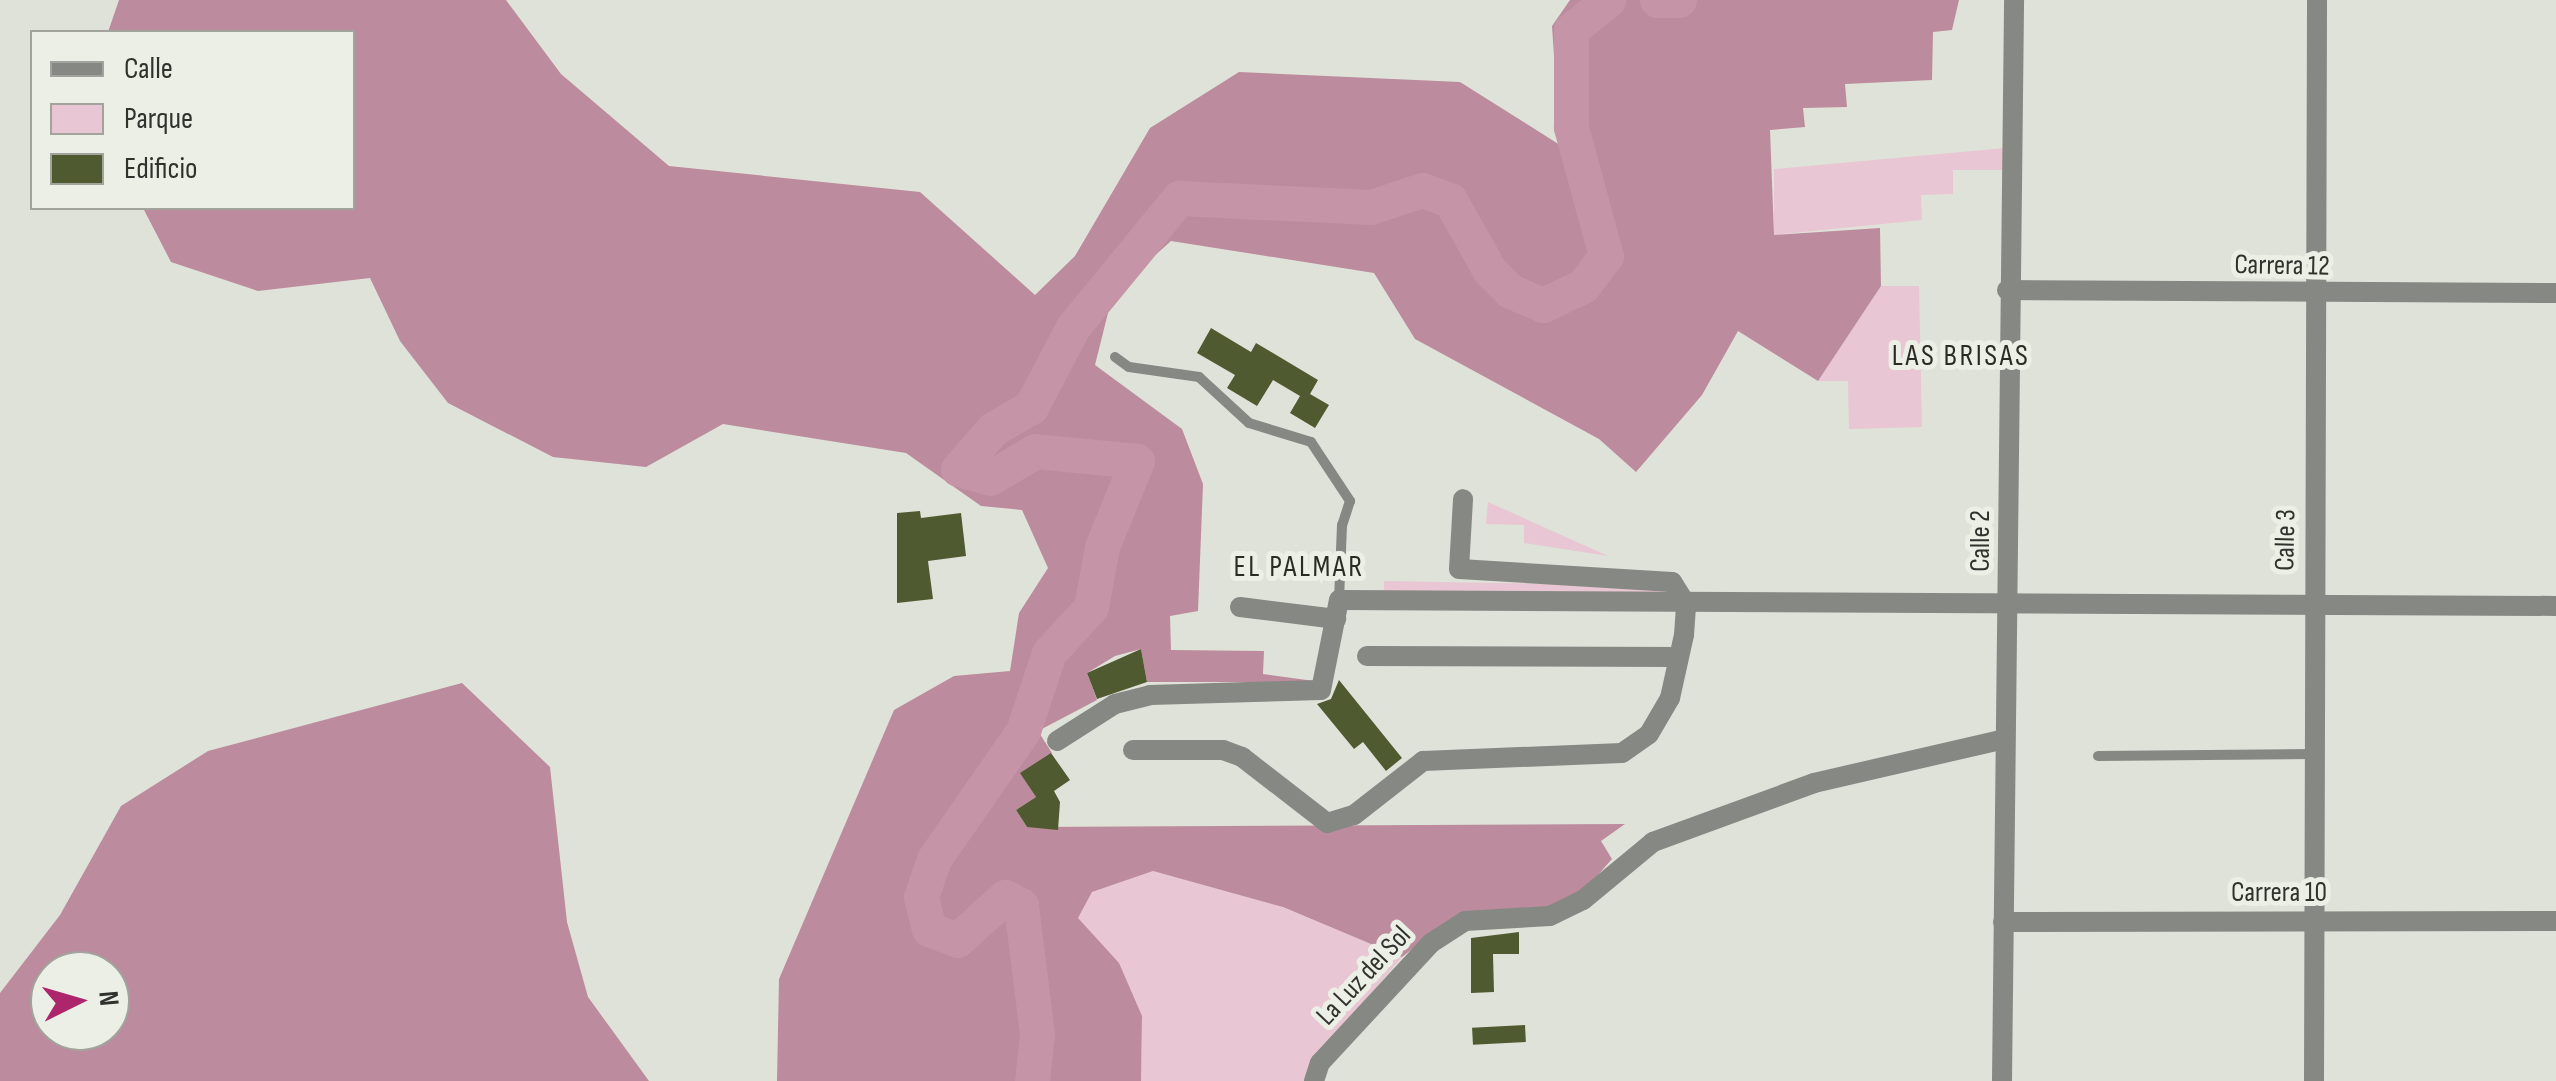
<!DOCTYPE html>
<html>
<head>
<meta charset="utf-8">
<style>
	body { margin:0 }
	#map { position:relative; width:2556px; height:1081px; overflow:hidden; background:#dfe2d8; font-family:"Sofia Sans Condensed",sans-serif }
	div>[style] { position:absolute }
	.green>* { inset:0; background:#e9c6d3; transform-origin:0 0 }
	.forest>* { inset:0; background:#bc8b9e }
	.river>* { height:35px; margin:-17.5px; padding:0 17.5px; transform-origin:17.5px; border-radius:17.5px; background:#c594a7 }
	.building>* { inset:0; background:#505a30; transform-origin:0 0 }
	.lane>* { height:10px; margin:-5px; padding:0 5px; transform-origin:5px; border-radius:5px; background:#868883 }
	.street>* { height:20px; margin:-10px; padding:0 10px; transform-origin:10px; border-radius:10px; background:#868883 }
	span { translate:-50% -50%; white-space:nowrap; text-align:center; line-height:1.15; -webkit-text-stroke:10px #ecefe5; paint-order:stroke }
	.street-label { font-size:28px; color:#31322e }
	.neighbourhood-label { font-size:30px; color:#2a2c24; letter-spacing:2.5px }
	.legend { position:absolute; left:30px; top:30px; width:325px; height:180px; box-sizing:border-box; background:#ecefe5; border:2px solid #a1a39c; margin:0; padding:12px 18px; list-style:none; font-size:30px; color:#31322e }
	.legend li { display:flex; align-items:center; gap:20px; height:50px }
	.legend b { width:50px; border:2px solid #a1a39c }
	.north { position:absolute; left:30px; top:951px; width:100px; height:100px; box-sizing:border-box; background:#ecefe5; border:2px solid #a1a39c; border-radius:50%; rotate:85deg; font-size:28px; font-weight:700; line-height:40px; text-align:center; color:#31322e }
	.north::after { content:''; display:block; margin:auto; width:35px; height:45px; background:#ad266c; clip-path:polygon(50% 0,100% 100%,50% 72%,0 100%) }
</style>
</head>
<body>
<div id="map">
	<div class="green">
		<div style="clip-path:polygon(2005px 148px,2004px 170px,1953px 170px,1953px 194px,1921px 195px,1922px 220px,1774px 235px,1774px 169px)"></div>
		<div style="clip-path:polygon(1881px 286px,1919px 286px,1922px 427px,1849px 429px,1848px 381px,1818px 381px)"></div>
		<div style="clip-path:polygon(1488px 502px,1608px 556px,1524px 543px,1524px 525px,1486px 524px)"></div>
		<div style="left:1384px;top:581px;width:292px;height:14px;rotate:1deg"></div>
		<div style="clip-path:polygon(1153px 871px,1278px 905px,1402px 957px,1315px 1059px,1308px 1081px,1141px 1081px,1142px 1016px,1078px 918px,1092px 892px)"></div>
	</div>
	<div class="forest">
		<div style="clip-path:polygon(119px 0,506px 0,561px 74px,669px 166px,920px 192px,1035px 295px,1075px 256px,1150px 128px,1239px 72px,1460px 82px,1560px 145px,1552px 26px,1570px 0,1959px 0,1952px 30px,1933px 32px,1932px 80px,1845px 84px,1847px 107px,1803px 108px,1805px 127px,1770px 130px,1774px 235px,1880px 228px,1881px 286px,1818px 381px,1738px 331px,1702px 395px,1636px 472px,1599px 439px,1415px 339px,1374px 273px,1171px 241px,1113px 293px,1095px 365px,1182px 429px,1203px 484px,1198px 611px,1170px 616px,1171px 650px,1264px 651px,1263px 674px,1321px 682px,1147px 682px,1141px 649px,1115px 656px,1087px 673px,1097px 700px,1038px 731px,1052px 753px,1021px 773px,1036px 797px,1016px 810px,1027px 827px,1625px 824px,1601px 841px,1612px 859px,1582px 893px,1552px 911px,1433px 933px,1402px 957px,1283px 907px,1153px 871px,1092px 892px,1078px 918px,1119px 963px,1142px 1016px,1141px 1081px,777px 1081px,779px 979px,894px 710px,954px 676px,1010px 671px,1019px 613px,1048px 568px,1022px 510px,981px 506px,906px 453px,723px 424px,646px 467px,553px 457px,448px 403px,400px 341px,370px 278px,258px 291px,171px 262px,143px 208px,352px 208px,352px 32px,108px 32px)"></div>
		<div style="clip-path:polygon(evenodd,462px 683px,550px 767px,567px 922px,588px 997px,649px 1081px,0 1081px,0 993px,60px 915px,121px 806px,208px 751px,462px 683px,110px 971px,110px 1031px,50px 1031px,50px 971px,110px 971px)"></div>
	</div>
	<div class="river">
		<div style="left:1657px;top:0;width:22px"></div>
		<div style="left:1032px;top:1081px;width:47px;rotate:-83.9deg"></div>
		<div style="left:1037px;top:1034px;width:130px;rotate:-97.1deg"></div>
		<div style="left:1021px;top:905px;width:18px;rotate:-153deg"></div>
		<div style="left:1005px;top:897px;width:64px;rotate:138.1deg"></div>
		<div style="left:957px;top:940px;width:30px;rotate:-159deg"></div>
		<div style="left:929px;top:929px;width:33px;rotate:-104deg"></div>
		<div style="left:921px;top:897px;width:40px;rotate:-71.1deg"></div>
		<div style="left:934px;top:859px;width:156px;rotate:-55.2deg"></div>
		<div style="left:1023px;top:731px;width:82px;rotate:-71.6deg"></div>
		<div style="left:1049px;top:653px;width:62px;rotate:-47.6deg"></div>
		<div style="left:1091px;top:607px;width:61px;rotate:-79.6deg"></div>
		<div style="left:1102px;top:547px;width:93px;rotate:-67.9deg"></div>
		<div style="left:1137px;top:461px;width:102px;rotate:-174.4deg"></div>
		<div style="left:1035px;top:451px;width:52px;rotate:149deg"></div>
		<div style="left:990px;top:478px;width:33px;rotate:-164deg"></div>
		<div style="left:958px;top:469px;width:53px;rotate:-48.8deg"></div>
		<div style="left:993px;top:429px;width:44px;rotate:-30.1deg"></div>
		<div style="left:1031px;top:407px;width:90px;rotate:-62.3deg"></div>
		<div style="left:1073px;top:327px;width:167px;rotate:-50.6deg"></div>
		<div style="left:1179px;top:198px;width:192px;rotate:2.7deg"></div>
		<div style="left:1371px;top:207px;width:54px;rotate:-18.4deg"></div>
		<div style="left:1422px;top:190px;width:30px;rotate:20deg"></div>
		<div style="left:1450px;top:200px;width:81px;rotate:60.6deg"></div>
		<div style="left:1490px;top:271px;width:28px;rotate:45deg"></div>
		<div style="left:1510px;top:291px;width:36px;rotate:23deg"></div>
		<div style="left:1543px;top:305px;width:44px;rotate:-25.4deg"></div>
		<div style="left:1583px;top:286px;width:38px;rotate:-53deg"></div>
		<div style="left:1606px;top:256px;width:134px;rotate:-105.2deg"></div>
		<div style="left:1571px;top:127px;width:97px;rotate:-90deg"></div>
		<div style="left:1571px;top:30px;width:48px;rotate:-39deg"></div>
	</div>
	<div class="building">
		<div style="clip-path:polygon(1211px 328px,1251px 352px,1256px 343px,1318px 380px,1310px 394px,1329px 405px,1315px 428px,1290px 413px,1300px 396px,1273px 380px,1257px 406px,1227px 388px,1235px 375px,1197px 353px)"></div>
		<div style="clip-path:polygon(920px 511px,921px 518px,961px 513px,966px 556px,928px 561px,933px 599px,897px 603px,897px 513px)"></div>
		<div style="clip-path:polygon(1141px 649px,1147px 682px,1097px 699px,1087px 673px)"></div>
		<div style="clip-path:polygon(1339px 680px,1402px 758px,1386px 771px,1363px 742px,1354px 749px,1317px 704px,1331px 699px)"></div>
		<div style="clip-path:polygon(1051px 753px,1070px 780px,1054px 791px,1060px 802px,1058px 830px,1027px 827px,1016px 810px,1036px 797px,1020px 773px)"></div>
		<div style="clip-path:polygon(1519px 932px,1519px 954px,1493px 954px,1494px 992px,1471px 993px,1471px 938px)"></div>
		<div style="left:1525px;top:1025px;width:17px;height:53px;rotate:87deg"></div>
	</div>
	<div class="lane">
		<div style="left:1115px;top:357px;width:17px;rotate:36deg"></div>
		<div style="left:1129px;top:367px;width:71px;rotate:8.1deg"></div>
		<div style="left:1199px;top:377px;width:68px;rotate:42.6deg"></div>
		<div style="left:1249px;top:423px;width:65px;rotate:17deg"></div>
		<div style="left:1311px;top:442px;width:71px;rotate:56.5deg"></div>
		<div style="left:1350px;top:501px;width:25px;rotate:108deg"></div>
		<div style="left:1342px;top:525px;width:75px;rotate:92.3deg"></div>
		<div style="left:2098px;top:756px;width:216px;rotate:-0.5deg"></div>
	</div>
	<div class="street">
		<div style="left:2007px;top:290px;width:549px;rotate:0.31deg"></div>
		<div style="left:1240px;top:607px;width:97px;rotate:7.1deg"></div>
		<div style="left:1367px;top:656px;width:311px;rotate:0.2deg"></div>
		<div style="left:1057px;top:741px;width:69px;rotate:-32.5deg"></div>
		<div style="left:1115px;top:704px;width:36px;rotate:-14deg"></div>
		<div style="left:1150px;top:695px;width:171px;rotate:-1.7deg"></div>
		<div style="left:1321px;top:690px;width:92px;rotate:-78.7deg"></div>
		<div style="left:1339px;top:600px;width:1217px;rotate:0.28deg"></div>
		<div style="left:1133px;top:750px;width:90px"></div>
		<div style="left:1223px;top:750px;width:20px;rotate:20deg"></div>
		<div style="left:1242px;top:757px;width:108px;rotate:37.8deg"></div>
		<div style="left:1327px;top:823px;width:28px;rotate:-17deg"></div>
		<div style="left:1354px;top:815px;width:88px;rotate:-38deg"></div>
		<div style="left:1423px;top:761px;width:199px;rotate:-2.3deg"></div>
		<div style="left:1622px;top:753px;width:33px;rotate:-35deg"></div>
		<div style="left:1649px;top:734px;width:42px;rotate:-59.7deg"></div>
		<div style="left:1670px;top:698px;width:65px;rotate:-77.5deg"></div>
		<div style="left:1684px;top:635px;width:31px;rotate:-86deg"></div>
		<div style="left:1686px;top:604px;width:26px;rotate:-122deg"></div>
		<div style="left:1672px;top:582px;width:213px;rotate:-176.5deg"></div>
		<div style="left:1459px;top:569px;width:70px;rotate:-86.7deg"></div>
		<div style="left:2003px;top:922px;width:553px;rotate:-0.1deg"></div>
		<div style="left:1314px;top:1081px;width:19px;rotate:-72deg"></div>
		<div style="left:1320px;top:1063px;width:163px;rotate:-47.2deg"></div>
		<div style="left:1431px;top:943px;width:40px;rotate:-32.9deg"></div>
		<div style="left:1465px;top:921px;width:85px;rotate:-3.4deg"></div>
		<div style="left:1550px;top:916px;width:37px;rotate:-26deg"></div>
		<div style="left:1583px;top:900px;width:91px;rotate:-39.6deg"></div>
		<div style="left:1653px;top:842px;width:171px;rotate:-20.1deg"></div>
		<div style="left:1814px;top:783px;width:196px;rotate:-13deg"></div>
		<div style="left:2002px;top:1081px;width:1081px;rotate:-89.36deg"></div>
		<div style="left:2314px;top:1081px;width:1081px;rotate:-89.84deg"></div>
	</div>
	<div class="street-label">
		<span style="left:2282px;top:266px;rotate:1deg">Carrera 12</span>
		<span style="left:2286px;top:540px;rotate:-89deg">Calle 3</span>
		<span style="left:1981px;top:541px;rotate:-90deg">Calle 2</span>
		<span style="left:2279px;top:893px">Carrera 10</span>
		<span style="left:1364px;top:976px;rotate:-47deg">La Luz del Sol</span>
	</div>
	<div class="neighbourhood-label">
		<span style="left:1961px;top:356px">LAS BRISAS</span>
		<span style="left:1299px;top:567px">EL PALMAR</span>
	</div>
	<ul class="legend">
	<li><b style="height:12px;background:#868883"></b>Calle</li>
	<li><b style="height:28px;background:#e9c6d3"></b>Parque</li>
	<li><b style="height:28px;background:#505a30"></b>Edificio</li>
	</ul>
	<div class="north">N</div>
</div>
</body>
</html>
